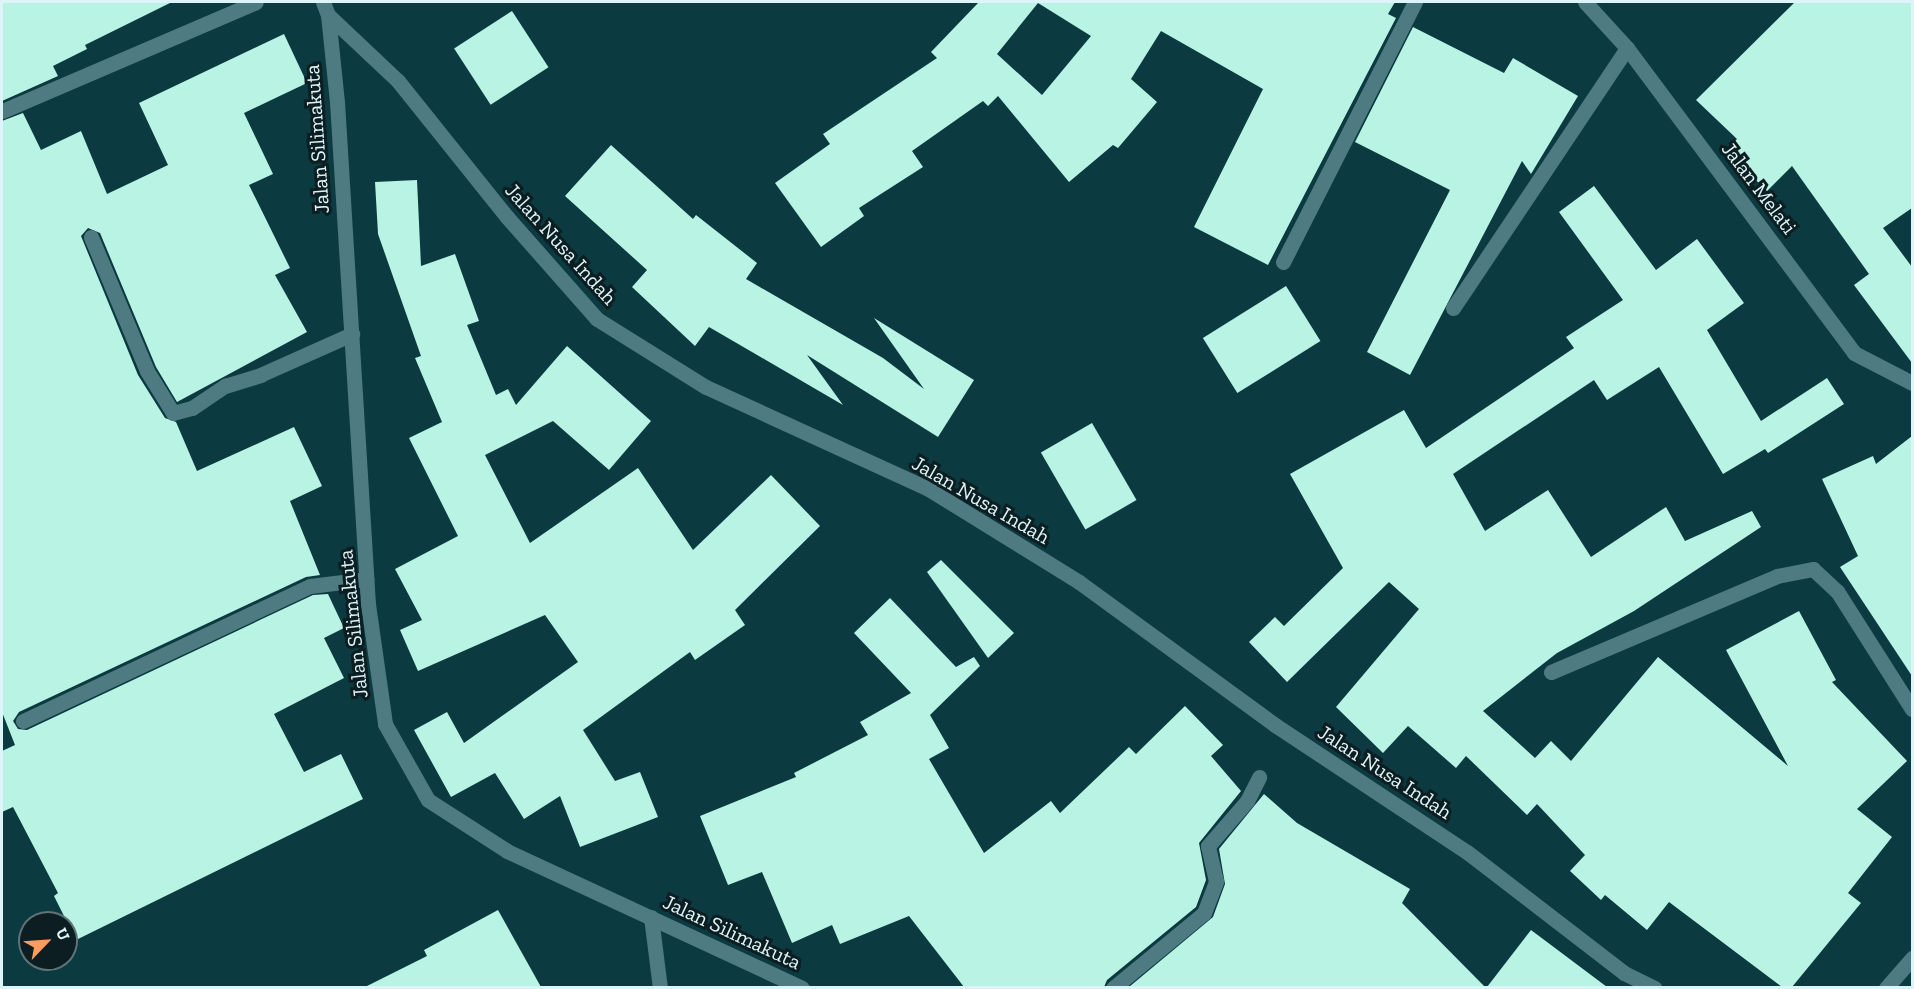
<!DOCTYPE html>
<html>
<head>
<meta charset="utf-8">
<style>
	body { margin:0 }
	#map { position:relative; width:1914px; height:989px; overflow:hidden; background:#0b3a40; font-family:"Zilla Slab",serif }
	div>[style] { position:absolute }
	.building>* { inset:0; background:#b9f3e3; transform-origin:0 0 }
	.minor>* { height:15px; margin:-7.5px; padding:0 7.5px; transform-origin:7.5px; border-radius:7.5px; background:#4e7a81 }
	span { translate:-50% -50%; white-space:nowrap; text-align:center; line-height:1.15; -webkit-text-stroke:6px #0c1e21; paint-order:stroke }
	.street-label { font-size:21px; color:#ddf4f8 }
	.frame { position:absolute; inset:0; border:3px solid #ddf4f8; pointer-events:none }
	.north { position:absolute; left:18px; top:911px; width:60px; height:60px; box-sizing:border-box; background:#0c1e21; border:2px solid #607477; border-radius:50%; rotate:65deg; font-size:16px; font-weight:700; line-height:24px; text-align:center; color:#ddf4f8 }
	.north::after { content:''; display:block; margin:auto; width:21px; height:27px; background:#ff9b5b; clip-path:polygon(50% 0,100% 100%,50% 72%,0 100%) }
</style>
</head>
<body>
<div id="map">
	<div class="building">
		<div style="clip-path:polygon(2px 2px,172px 2px,85px 45px,87px 49px,53px 66px,58px 76px,2px 101px)"></div>
		<div style="clip-path:polygon(evenodd,979px 2px,1395px 2px,1388px 14px,1396px 18px,1268px 265px,1194px 227px,1263px 89px,1161px 31px,1131px 79px,1157px 102px,1118px 148px,1113px 145px,1069px 182px,998px 96px,988px 106px,983px 101px,912px 151px,923px 167px,859px 208px,864px 216px,821px 247px,775px 183px,830px 144px,823px 134px,937px 58px,931px 52px,979px 2px,1038px 3px,1091px 36px,1042px 95px,997px 54px,1038px 3px)"></div>
		<div style="clip-path:polygon(1795px 2px,1912px 2px,1912px 208px,1883px 228px,1912px 267px,1912px 363px,1854px 285px,1869px 274px,1792px 166px,1767px 191px,1726px 151px,1737px 139px,1696px 100px)"></div>
		<div style="left:512px;top:11px;width:67px;height:69px;rotate:57deg"></div>
		<div style="clip-path:polygon(1413px 27px,1504px 73px,1513px 58px,1578px 96px,1531px 174px,1522px 161px,1410px 375px,1367px 352px,1450px 190px,1355px 142px)"></div>
		<div style="clip-path:polygon(284px 34px,307px 83px,244px 113px,273px 174px,249px 185px,290px 268px,275px 275px,307px 332px,177px 402px,156px 367px,100px 233px,88px 228px,81px 236px,138px 375px,165px 418px,176px 422px,197px 471px,294px 427px,322px 486px,290px 501px,320px 575px,306px 577px,19px 712px,13px 721px,18px 729px,27px 730px,313px 595px,328px 594px,344px 628px,324px 638px,344px 678px,274px 714px,304px 772px,341px 754px,363px 799px,76px 940px,54px 896px,58px 893px,13px 807px,2px 812px,2px 751px,15px 745px,2px 712px,2px 121px,23px 113px,41px 150px,81px 131px,107px 194px,168px 165px,139px 103px)"></div>
		<div style="clip-path:polygon(611px 145px,693px 219px,696px 215px,757px 263px,746px 279px,883px 358px,924px 389px,874px 318px,974px 380px,938px 437px,807px 355px,843px 405px,709px 327px,695px 346px,632px 287px,647px 270px,565px 196px)"></div>
		<div style="clip-path:polygon(417px 180px,421px 266px,455px 254px,479px 321px,467px 325px,496px 395px,508px 389px,516px 405px,567px 346px,651px 421px,609px 470px,553px 421px,485px 455px,530px 543px,638px 468px,693px 550px,771px 475px,820px 526px,735px 610px,745px 625px,695px 660px,690px 652px,583px 730px,615px 781px,640px 772px,658px 817px,580px 847px,560px 796px,524px 819px,495px 773px,451px 797px,414px 730px,447px 712px,464px 743px,578px 662px,545px 615px,418px 671px,400px 630px,422px 620px,395px 569px,458px 536px,409px 438px,442px 422px,415px 358px,421px 356px,378px 234px,375px 182px)"></div>
		<div style="clip-path:polygon(1594px 186px,1656px 270px,1697px 239px,1744px 303px,1707px 330px,1761px 421px,1827px 378px,1844px 404px,1768px 453px,1765px 449px,1723px 474px,1659px 367px,1607px 400px,1594px 380px,1453px 474px,1485px 531px,1548px 490px,1591px 557px,1666px 507px,1685px 541px,1752px 511px,1761px 527px,1634px 611px,1557px 653px,1483px 711px,1535px 758px,1551px 741px,1571px 761px,1658px 657px,1788px 766px,1726px 650px,1799px 611px,1836px 680px,1832px 682px,1907px 761px,1857px 809px,1892px 837px,1848px 893px,1861px 903px,1792px 987px,1782px 987px,1669px 902px,1647px 930px,1605px 895px,1601px 900px,1570px 871px,1585px 855px,1537px 804px,1527px 815px,1466px 756px,1456px 768px,1408px 726px,1383px 753px,1336px 707px,1419px 609px,1389px 582px,1287px 682px,1249px 642px,1275px 617px,1284px 626px,1343px 568px,1290px 474px,1404px 410px,1426px 448px,1574px 348px,1566px 337px,1623px 300px,1559px 212px)"></div>
		<div style="left:1286px;top:286px;width:65px;height:98px;rotate:58deg"></div>
		<div style="left:1092px;top:423px;width:89px;height:59px;rotate:60deg"></div>
		<div style="clip-path:polygon(1912px 436px,1912px 676px,1840px 567px,1858px 556px,1822px 479px,1873px 456px,1876px 464px)"></div>
		<div style="clip-path:polygon(941px 560px,1014px 633px,988px 658px,927px 572px)"></div>
		<div style="clip-path:polygon(890px 598px,956px 667px,974px 657px,980px 666px,930px 715px,949px 748px,929px 759px,984px 853px,1051px 801px,1060px 813px,1129px 747px,1136px 754px,1185px 706px,1223px 745px,1211px 756px,1241px 791px,1199px 843px,1206px 880px,1196px 907px,1107px 980px,1104px 987px,964px 987px,909px 916px,840px 944px,832px 925px,792px 943px,762px 872px,728px 885px,700px 816px,796px 777px,794px 773px,868px 735px,860px 722px,911px 693px,854px 633px)"></div>
		<div style="clip-path:polygon(1264px 794px,1297px 823px,1410px 889px,1402px 903px,1485px 987px,1129px 987px,1213px 917px,1225px 884px,1219px 849px)"></div>
		<div style="clip-path:polygon(498px 910px,541px 987px,365px 987px,427px 956px,424px 950px)"></div>
		<div style="clip-path:polygon(1531px 930px,1607px 987px,1487px 987px)"></div>
	</div>
	<div class="minor">
		<div style="left:323px;top:2px;width:14px;rotate:69deg"></div>
		<div style="left:328px;top:15px;width:87px;rotate:84.1deg"></div>
		<div style="left:337px;top:102px;width:503px;rotate:86.47deg"></div>
		<div style="left:368px;top:604px;width:121px;rotate:81.9deg"></div>
		<div style="left:385px;top:724px;width:87px;rotate:60.5deg"></div>
		<div style="left:428px;top:800px;width:94px;rotate:32.8deg"></div>
		<div style="left:507px;top:851px;width:325px;rotate:24.9deg"></div>
		<div style="left:1585px;top:2px;width:62px;rotate:47.6deg"></div>
		<div style="left:1627px;top:48px;width:380px;rotate:53.3deg"></div>
		<div style="left:1854px;top:353px;width:65px;rotate:27.3deg"></div>
		<div style="left:328px;top:15px;width:96px;rotate:43.3deg"></div>
		<div style="left:398px;top:81px;width:174px;rotate:51.3deg"></div>
		<div style="left:507px;top:217px;width:136px;rotate:48.6deg"></div>
		<div style="left:597px;top:319px;width:128px;rotate:32deg"></div>
		<div style="left:706px;top:387px;width:243px;rotate:24.6deg"></div>
		<div style="left:927px;top:488px;width:179px;rotate:31.7deg"></div>
		<div style="left:1079px;top:582px;width:243px;rotate:36.1deg"></div>
		<div style="left:1275px;top:725px;width:230px;rotate:33.5deg"></div>
		<div style="left:1467px;top:852px;width:198px;rotate:37.6deg"></div>
		<div style="left:1624px;top:973px;width:34px;rotate:26deg"></div>
		<div style="left:2px;top:111px;width:276px;rotate:-23.2deg"></div>
		<div style="left:91px;top:237px;width:145px;rotate:67.3deg"></div>
		<div style="left:147px;top:371px;width:49px;rotate:58.2deg"></div>
		<div style="left:173px;top:413px;width:20px;rotate:-15deg"></div>
		<div style="left:192px;top:408px;width:40px;rotate:-34deg"></div>
		<div style="left:225px;top:386px;width:37px;rotate:-17deg"></div>
		<div style="left:260px;top:375px;width:101px;rotate:-24deg"></div>
		<div style="left:1283px;top:262px;width:292px;rotate:-63.1deg"></div>
		<div style="left:1453px;top:308px;width:313px;rotate:-56.2deg"></div>
		<div style="left:1551px;top:672px;width:246px;rotate:-23deg"></div>
		<div style="left:1777px;top:576px;width:37px;rotate:-11deg"></div>
		<div style="left:1813px;top:569px;width:33px;rotate:43deg"></div>
		<div style="left:1837px;top:591px;width:140px;rotate:57.6deg"></div>
		<div style="left:23px;top:721px;width:317px;rotate:-25.2deg"></div>
		<div style="left:310px;top:586px;width:57px;rotate:-7deg"></div>
		<div style="left:651px;top:917px;width:72px;rotate:82.8deg"></div>
		<div style="left:1113px;top:988px;width:118px;rotate:-39.5deg"></div>
		<div style="left:1204px;top:913px;width:34px;rotate:-69deg"></div>
		<div style="left:1216px;top:881px;width:36px;rotate:-103deg"></div>
		<div style="left:1208px;top:846px;width:60px;rotate:-49.1deg"></div>
		<div style="left:1247px;top:801px;width:27px;rotate:-63deg"></div>
		<div style="left:1886px;top:988px;width:40px;rotate:-49deg"></div>
	</div>
	<div class="street-label">
		<span style="left:317px;top:139px;rotate:-94deg">Jalan Silimakuta</span>
		<span style="left:1759px;top:188px;rotate:53deg">Jalan Melati</span>
		<span style="left:561px;top:244px;rotate:48deg">Jalan Nusa Indah</span>
		<span style="left:981px;top:500px;rotate:30deg">Jalan Nusa Indah</span>
		<span style="left:353px;top:624px;rotate:-96deg">Jalan Silimakuta</span>
		<span style="left:1385px;top:772px;rotate:33deg">Jalan Nusa Indah</span>
		<span style="left:732px;top:932px;rotate:25deg">Jalan Silimakuta</span>
	</div>
	<div class="frame"></div>
	<div class="north">U</div>
</div>
</body>
</html>
